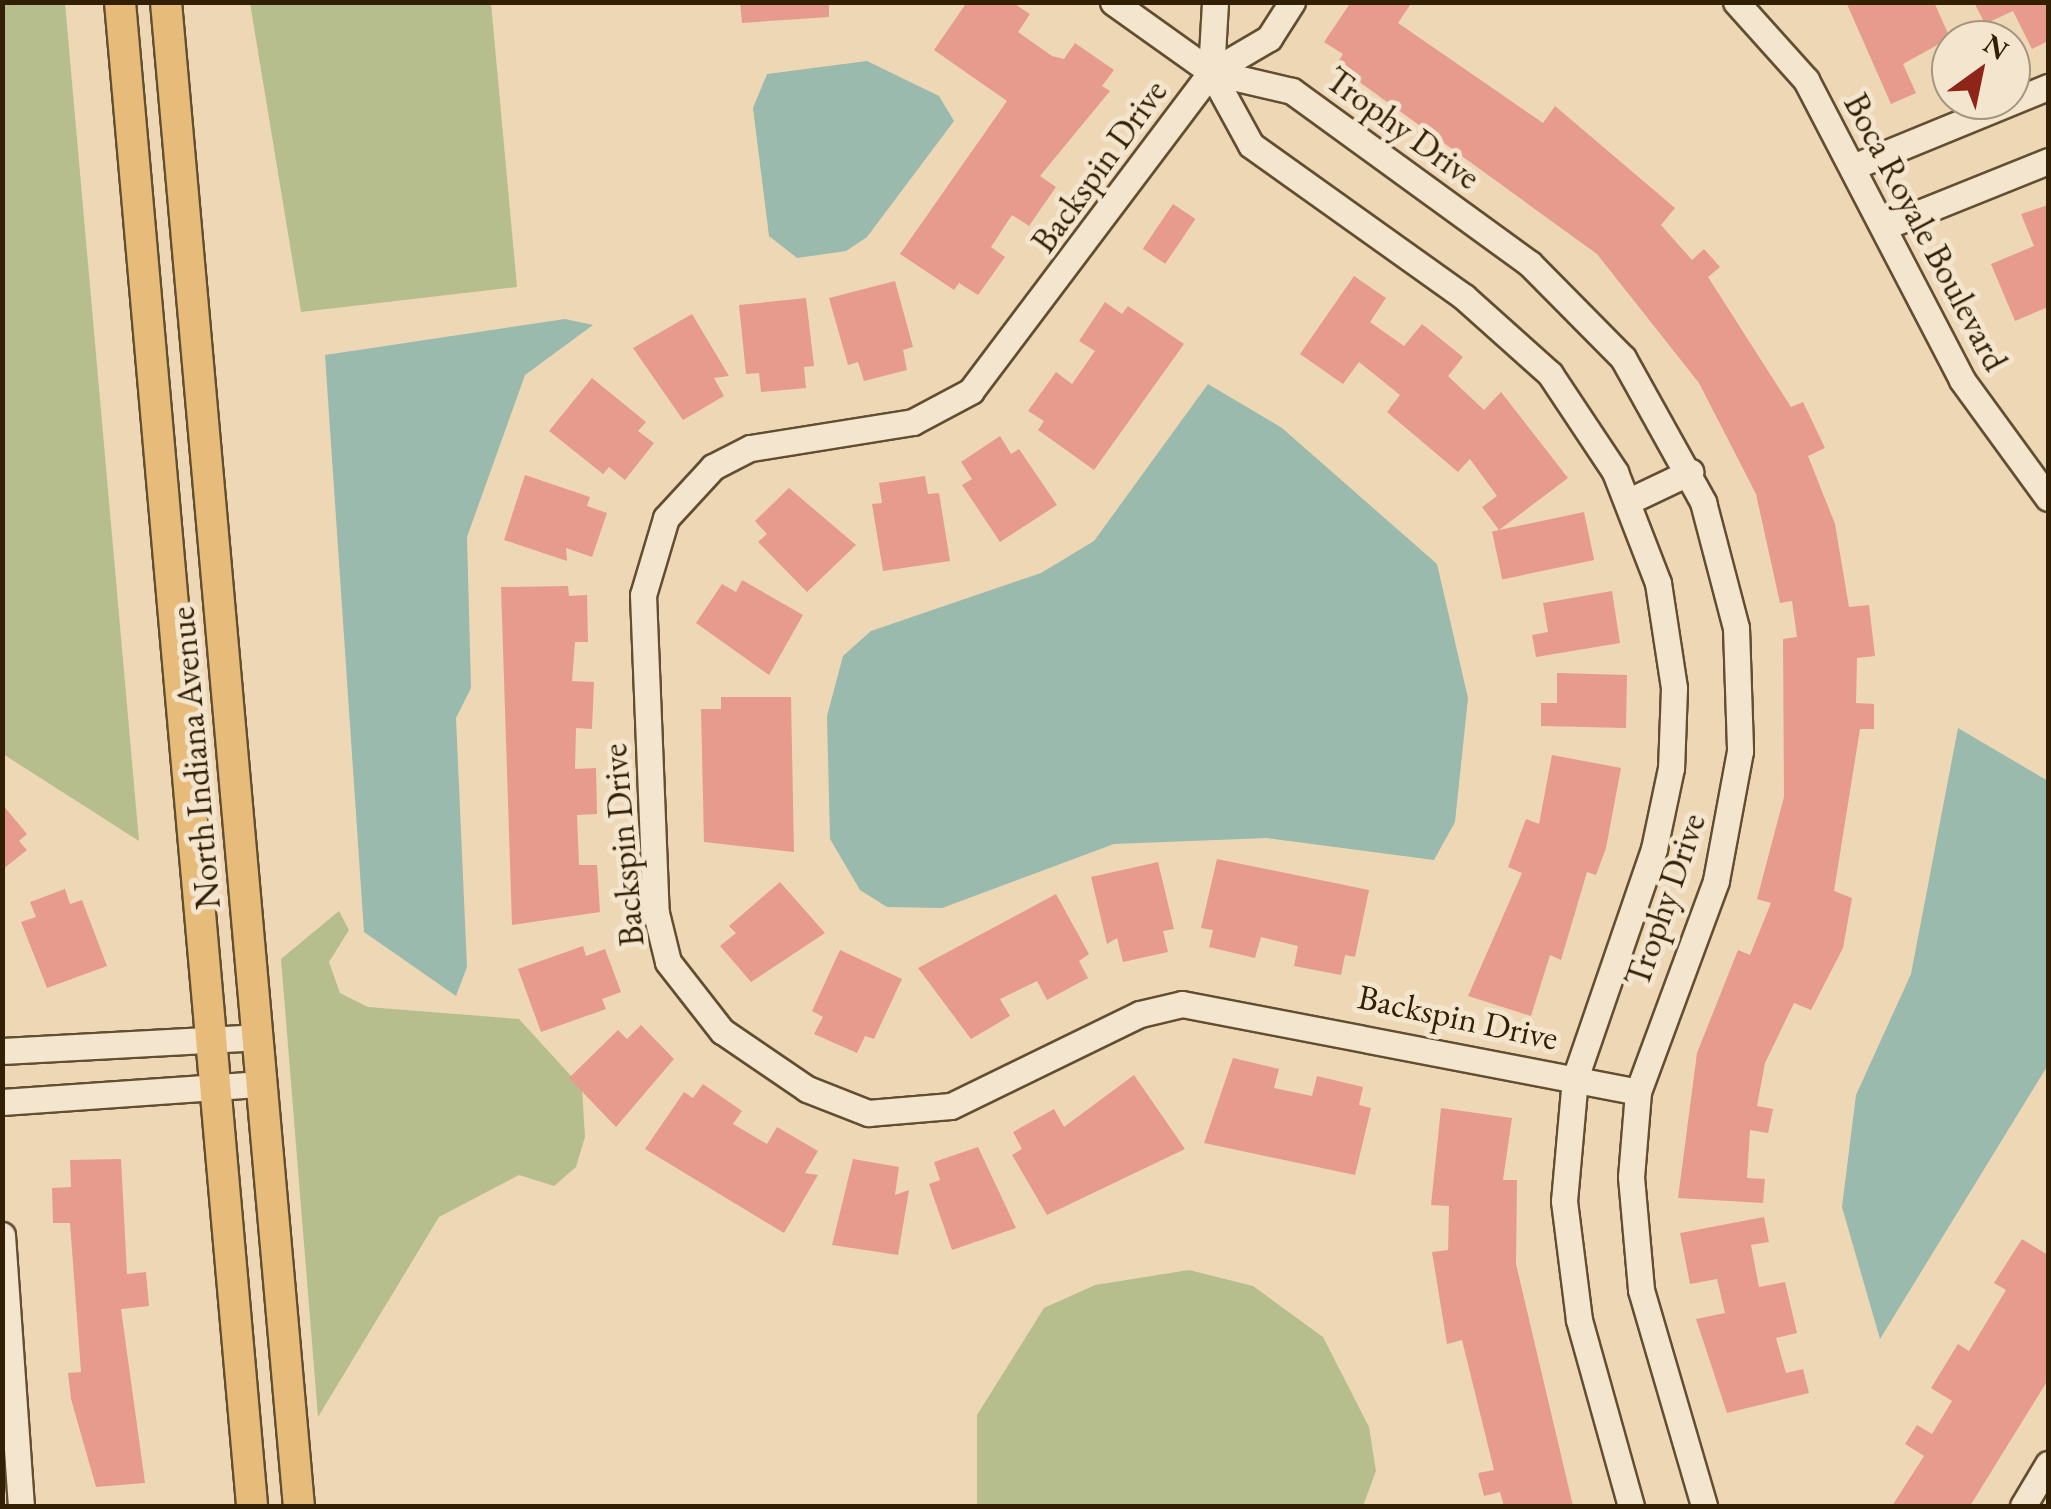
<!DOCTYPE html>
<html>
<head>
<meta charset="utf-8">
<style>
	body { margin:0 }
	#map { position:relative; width:2051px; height:1509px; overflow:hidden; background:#eed7b5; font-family:"EB Garamond",serif }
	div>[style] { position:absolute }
	.green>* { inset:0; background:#b7be8e }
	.water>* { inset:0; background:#99baad }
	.building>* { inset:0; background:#e79b8d; transform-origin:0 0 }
	.roads { filter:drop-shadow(2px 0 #624e30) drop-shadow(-2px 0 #624e30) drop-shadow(0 2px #624e30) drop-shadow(0 -2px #624e30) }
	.minor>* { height:25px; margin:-12.5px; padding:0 12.5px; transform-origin:12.5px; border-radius:12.5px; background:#f4e5cf }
	.major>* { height:30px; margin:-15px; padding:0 15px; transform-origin:15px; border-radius:15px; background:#e7bc7a }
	span { translate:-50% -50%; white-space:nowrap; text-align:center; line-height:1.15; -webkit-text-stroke:10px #f4e5cf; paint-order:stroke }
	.street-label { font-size:35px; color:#332004 }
	.frame { position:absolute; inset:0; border:5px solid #332004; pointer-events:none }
	.north { position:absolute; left:1931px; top:20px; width:100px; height:100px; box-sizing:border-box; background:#f4e5cf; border:2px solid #a7967e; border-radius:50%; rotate:33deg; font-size:28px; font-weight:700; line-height:40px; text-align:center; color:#332004 }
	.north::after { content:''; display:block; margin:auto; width:35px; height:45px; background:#8f2418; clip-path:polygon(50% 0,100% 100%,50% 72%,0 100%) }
</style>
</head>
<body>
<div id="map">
	<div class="green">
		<div style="clip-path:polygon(2px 3px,65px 3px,139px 841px,3px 754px)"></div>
		<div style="clip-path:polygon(250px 3px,491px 3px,517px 287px,301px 312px)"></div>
		<div style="clip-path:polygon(339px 911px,349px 930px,329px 962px,340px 993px,368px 1007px,519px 1019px,582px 1088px,585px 1137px,576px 1167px,554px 1186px,519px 1175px,439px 1217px,318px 1417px,281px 959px)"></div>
		<div style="clip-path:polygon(1189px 1270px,1253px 1286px,1323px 1337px,1369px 1427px,1376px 1471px,1363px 1506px,977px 1506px,977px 1415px,1044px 1308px,1095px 1285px)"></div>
	</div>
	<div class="water">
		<div style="clip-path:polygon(867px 61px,939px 96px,954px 121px,867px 237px,846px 251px,797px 258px,769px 236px,753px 108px,767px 74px)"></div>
		<div style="clip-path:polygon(565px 319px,593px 325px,525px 375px,467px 537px,471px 688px,456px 718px,467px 967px,456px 996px,364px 932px,325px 355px)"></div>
		<div style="clip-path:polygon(1208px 384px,1282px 428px,1437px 564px,1468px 698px,1455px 822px,1434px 860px,1267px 838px,1114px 844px,942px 908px,887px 907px,860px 890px,830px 839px,827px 716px,843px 656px,871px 631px,1041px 573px,1094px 541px)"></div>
		<div style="clip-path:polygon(1958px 728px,2048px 781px,2048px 1065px,1880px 1339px,1842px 1207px,1856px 1095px,1911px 974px)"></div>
	</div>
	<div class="building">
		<div style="clip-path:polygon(740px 2px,829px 2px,829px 17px,742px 23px)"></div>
		<div style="clip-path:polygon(967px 2px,1012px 2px,1030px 14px,1018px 32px,1052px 56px,1064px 59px,1075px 43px,1114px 70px,1102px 86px,1110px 91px,1040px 176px,1056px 187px,1029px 226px,1012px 215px,991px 247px,1005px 257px,978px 295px,959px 283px,954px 290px,900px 254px,1007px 101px,934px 50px)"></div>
		<div style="clip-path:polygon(1351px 2px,1412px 2px,1398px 23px,1543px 123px,1555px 106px,1675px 208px,1661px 225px,1692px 260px,1704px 249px,1720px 267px,1708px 277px,1791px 407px,1803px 402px,1825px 448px,1808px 456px,1835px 524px,1849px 607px,1869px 605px,1875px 656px,1857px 658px,1856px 703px,1874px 704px,1874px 729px,1860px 729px,1834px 891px,1852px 898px,1843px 948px,1811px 1010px,1794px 1003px,1765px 1063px,1757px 1106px,1773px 1109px,1768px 1133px,1750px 1130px,1747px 1178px,1765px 1179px,1763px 1203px,1678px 1198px,1697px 1053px,1738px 950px,1750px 955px,1771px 903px,1757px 899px,1784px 797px,1783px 639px,1797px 637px,1792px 601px,1780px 603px,1756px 494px,1699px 383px,1597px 254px,1336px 65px,1343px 54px,1324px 42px)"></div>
		<div style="clip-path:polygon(1846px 2px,1934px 2px,1950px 38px,1903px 64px,1916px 93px,1891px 104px)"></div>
		<div style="clip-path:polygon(1974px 2px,2048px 2px,2048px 41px,2032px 49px,2013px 11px,1985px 24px)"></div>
		<div style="left:1173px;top:204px;width:27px;height:54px;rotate:34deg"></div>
		<div style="clip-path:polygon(2048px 205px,2048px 307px,2015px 321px,1991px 264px,2034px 246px,2021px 214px)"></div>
		<div style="clip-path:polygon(1354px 276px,1386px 298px,1370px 322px,1404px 346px,1422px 324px,1463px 357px,1448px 376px,1484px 410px,1501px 392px,1568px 478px,1499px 530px,1482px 507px,1497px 496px,1470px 459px,1458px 472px,1387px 412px,1400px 395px,1359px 362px,1343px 384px,1300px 354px)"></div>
		<div style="clip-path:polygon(895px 281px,913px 347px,903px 350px,907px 370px,864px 381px,858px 362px,848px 365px,829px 298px)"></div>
		<div style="clip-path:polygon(806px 298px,814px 366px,804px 367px,806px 388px,761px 392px,759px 373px,746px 374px,739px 305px)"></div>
		<div style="clip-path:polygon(1105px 302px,1122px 314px,1128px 306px,1184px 344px,1094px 470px,1038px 430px,1044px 421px,1028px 411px,1056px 372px,1072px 384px,1095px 351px,1079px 341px)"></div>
		<div style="clip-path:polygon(692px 314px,729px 376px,714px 378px,724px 396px,683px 420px,633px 348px)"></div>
		<div style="clip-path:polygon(592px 378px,646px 422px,638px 431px,654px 443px,625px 480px,609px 467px,603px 474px,549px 431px)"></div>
		<div style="clip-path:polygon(1000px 436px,1011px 454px,1019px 449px,1057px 505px,1000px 542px,962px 485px,972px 479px,961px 462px)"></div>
		<div style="clip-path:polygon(525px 475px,590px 497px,587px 506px,607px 513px,592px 557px,566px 548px,567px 561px,504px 540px)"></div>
		<div style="clip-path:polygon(925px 476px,928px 494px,939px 493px,950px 561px,883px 571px,872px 504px,882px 503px,879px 483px)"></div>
		<div style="clip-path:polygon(789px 488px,856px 545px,807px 592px,758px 542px,767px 534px,755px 521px)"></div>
		<div style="left:1584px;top:512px;width:49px;height:94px;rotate:78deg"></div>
		<div style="clip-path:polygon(742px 580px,803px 615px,769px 675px,696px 623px,722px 584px,736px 592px)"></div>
		<div style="clip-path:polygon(568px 586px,569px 596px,587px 595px,588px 642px,575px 642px,572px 681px,594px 682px,592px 729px,576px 728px,575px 769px,596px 768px,597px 814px,577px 815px,579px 865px,597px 865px,600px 912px,512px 925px,501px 587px)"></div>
		<div style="clip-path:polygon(1612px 591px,1620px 643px,1536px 657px,1532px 635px,1548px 632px,1543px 603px)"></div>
		<div style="clip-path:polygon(1557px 673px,1627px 675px,1626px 728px,1541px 726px,1541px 703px,1557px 703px)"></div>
		<div style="clip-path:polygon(721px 697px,791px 697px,794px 852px,704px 842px,701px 709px,721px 709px)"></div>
		<div style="clip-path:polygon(1552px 755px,1621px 768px,1606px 848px,1596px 875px,1587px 872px,1561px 960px,1550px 955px,1531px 1016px,1468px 996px,1522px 873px,1508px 867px,1526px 819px,1539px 824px)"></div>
		<div style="clip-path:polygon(2px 804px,27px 834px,19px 841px,27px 850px,2px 870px)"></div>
		<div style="clip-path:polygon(1217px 859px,1369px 890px,1355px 957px,1345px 955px,1341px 975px,1294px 966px,1298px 946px,1261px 937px,1255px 958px,1209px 947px,1213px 930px,1201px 928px)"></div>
		<div style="clip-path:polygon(1158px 862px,1174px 929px,1163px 931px,1168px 952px,1123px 962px,1117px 938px,1107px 944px,1091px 877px)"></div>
		<div style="clip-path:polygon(780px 882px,825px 933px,751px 982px,720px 946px,736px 933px,729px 926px)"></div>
		<div style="clip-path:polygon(65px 889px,70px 904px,82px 900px,107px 966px,47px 988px,21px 922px,36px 917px,30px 902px)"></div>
		<div style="clip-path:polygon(1056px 894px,1089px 954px,1079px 961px,1088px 978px,1047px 1000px,1037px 981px,1000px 999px,1010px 1016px,971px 1039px,918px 968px)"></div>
		<div style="clip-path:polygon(583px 946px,586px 956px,605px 949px,621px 992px,602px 999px,606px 1009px,541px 1032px,518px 969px)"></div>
		<div style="clip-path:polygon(840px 950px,902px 979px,874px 1039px,865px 1036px,857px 1053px,814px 1034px,823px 1017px,812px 1011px)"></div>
		<div style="clip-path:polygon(641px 1025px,674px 1059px,616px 1127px,569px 1078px,618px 1030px,627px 1039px)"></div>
		<div style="clip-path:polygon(1233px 1058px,1279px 1069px,1274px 1088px,1312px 1096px,1317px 1076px,1363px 1087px,1359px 1105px,1371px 1108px,1355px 1175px,1204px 1143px)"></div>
		<div style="clip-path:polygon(1134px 1075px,1185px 1149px,1047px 1215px,1012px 1155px,1022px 1149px,1013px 1132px,1054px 1109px,1064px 1127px)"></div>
		<div style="clip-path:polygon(703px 1084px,742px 1111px,733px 1124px,767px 1144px,777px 1127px,818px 1151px,805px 1173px,818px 1175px,784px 1233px,645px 1149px,684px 1092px,693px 1098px)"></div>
		<div style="clip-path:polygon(1441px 1108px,1512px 1118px,1503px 1180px,1517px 1180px,1516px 1264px,1573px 1506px,1504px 1506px,1500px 1492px,1484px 1496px,1478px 1473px,1494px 1470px,1462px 1340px,1447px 1344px,1432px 1252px,1448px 1250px,1449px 1206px,1431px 1205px)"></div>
		<div style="clip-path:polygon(978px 1147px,1016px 1228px,952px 1250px,929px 1184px,940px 1180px,934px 1162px)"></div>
		<div style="clip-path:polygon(121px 1159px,127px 1274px,146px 1272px,149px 1306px,121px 1309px,145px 1483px,96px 1487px,71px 1399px,68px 1373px,81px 1372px,70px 1223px,53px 1223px,52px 1188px,71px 1187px,70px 1160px)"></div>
		<div style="clip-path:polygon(853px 1159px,899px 1167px,895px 1195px,909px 1190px,898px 1255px,832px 1245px)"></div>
		<div style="clip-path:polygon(1764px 1217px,1769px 1242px,1751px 1245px,1759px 1287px,1785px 1282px,1797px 1333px,1776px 1338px,1786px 1373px,1803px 1369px,1809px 1393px,1727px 1413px,1696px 1319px,1725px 1313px,1717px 1279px,1690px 1284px,1680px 1233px)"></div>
		<div style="clip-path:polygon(2022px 1239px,2048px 1255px,2048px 1380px,1970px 1506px,1892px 1506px,1924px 1456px,1905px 1444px,1917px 1425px,1932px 1434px,1952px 1401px,1931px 1388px,1958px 1344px,1969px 1351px,2006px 1290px,1994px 1283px)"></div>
	</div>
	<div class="roads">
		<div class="minor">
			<div style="left:1113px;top:2px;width:120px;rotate:35.5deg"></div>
			<div style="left:1211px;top:72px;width:83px;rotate:13.2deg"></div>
			<div style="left:1292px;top:91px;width:294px;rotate:36deg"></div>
			<div style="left:1530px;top:264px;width:132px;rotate:45.3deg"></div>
			<div style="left:1623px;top:358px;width:165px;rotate:60.9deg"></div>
			<div style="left:1703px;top:502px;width:130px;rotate:75.3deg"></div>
			<div style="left:1736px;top:628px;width:123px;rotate:88.1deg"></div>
			<div style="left:1740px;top:751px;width:132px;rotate:100.5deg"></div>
			<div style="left:1716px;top:881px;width:225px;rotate:110.3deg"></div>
			<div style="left:1638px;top:1092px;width:85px;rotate:94.7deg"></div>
			<div style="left:1631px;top:1177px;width:113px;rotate:84.9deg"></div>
			<div style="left:1641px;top:1290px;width:225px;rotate:73.7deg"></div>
			<div style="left:1292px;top:2px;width:43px;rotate:122.6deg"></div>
			<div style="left:1269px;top:38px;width:67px;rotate:149.6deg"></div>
			<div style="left:1211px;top:72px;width:399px;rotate:127deg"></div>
			<div style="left:971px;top:391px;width:66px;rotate:151.9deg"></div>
			<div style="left:913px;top:422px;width:165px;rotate:170.9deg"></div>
			<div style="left:750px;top:448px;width:42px;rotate:152.8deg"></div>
			<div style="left:713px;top:467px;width:69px;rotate:132.7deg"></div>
			<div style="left:666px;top:518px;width:80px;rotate:106.6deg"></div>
			<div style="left:643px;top:595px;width:318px;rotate:87.7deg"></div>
			<div style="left:656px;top:913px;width:50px;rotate:76.2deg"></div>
			<div style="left:668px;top:962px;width:88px;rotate:52deg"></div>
			<div style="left:722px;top:1031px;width:103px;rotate:34.3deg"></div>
			<div style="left:807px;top:1089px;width:66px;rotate:21.5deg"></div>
			<div style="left:868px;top:1113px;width:83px;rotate:-4.8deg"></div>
			<div style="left:951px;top:1106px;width:210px;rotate:-26deg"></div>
			<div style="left:1140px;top:1014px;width:43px;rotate:-13.4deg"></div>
			<div style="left:1182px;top:1004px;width:464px;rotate:10.9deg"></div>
			<div style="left:1736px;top:2px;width:105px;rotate:48.1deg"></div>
			<div style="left:1806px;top:80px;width:338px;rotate:62.5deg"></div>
			<div style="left:1962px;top:380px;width:146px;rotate:53.9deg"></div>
			<div style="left:1211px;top:72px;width:83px;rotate:61.3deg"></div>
			<div style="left:1251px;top:145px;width:262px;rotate:35.5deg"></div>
			<div style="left:1464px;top:297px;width:115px;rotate:41.8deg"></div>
			<div style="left:1550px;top:374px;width:118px;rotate:56.4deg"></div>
			<div style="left:1615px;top:472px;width:119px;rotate:68.8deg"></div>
			<div style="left:1658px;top:583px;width:106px;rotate:81.3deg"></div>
			<div style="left:1674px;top:688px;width:80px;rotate:92.1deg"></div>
			<div style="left:1671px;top:768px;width:83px;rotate:101.9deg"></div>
			<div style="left:1654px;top:849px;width:242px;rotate:109deg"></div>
			<div style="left:1575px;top:1078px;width:123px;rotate:95.1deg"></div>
			<div style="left:1564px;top:1201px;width:120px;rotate:82.8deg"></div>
			<div style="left:1579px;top:1320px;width:193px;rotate:74.4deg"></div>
			<div style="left:1211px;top:72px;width:70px;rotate:-86.7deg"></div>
			<div style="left:1855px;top:166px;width:209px;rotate:-22.3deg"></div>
			<div style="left:1884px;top:227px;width:177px;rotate:-21.9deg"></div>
			<div style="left:1629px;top:501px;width:68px;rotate:-25.4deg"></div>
			<div style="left:2px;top:1051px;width:255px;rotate:-3.1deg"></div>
			<div style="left:2px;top:1102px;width:260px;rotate:-4deg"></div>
			<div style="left:2px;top:1235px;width:272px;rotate:86deg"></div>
			<div style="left:2023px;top:1506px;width:49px;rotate:-59.2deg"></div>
		</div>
		<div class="major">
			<div style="left:120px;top:2px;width:1510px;rotate:84.98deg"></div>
			<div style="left:166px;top:2px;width:1510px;rotate:84.95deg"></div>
		</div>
	</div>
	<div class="street-label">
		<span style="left:1403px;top:128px;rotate:36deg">Trophy Drive</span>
		<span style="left:1099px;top:166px;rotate:-54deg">Backspin Drive</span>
		<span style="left:1926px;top:232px;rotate:62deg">Boca Royale Boulevard</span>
		<span style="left:195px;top:758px;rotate:-95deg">North Indiana Avenue</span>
		<span style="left:623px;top:845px;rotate:-95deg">Backspin Drive</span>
		<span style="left:1665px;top:900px;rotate:-71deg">Trophy Drive</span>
		<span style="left:1458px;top:1017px;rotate:12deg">Backspin Drive</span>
	</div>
	<div class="frame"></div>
	<div class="north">N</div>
</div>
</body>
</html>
